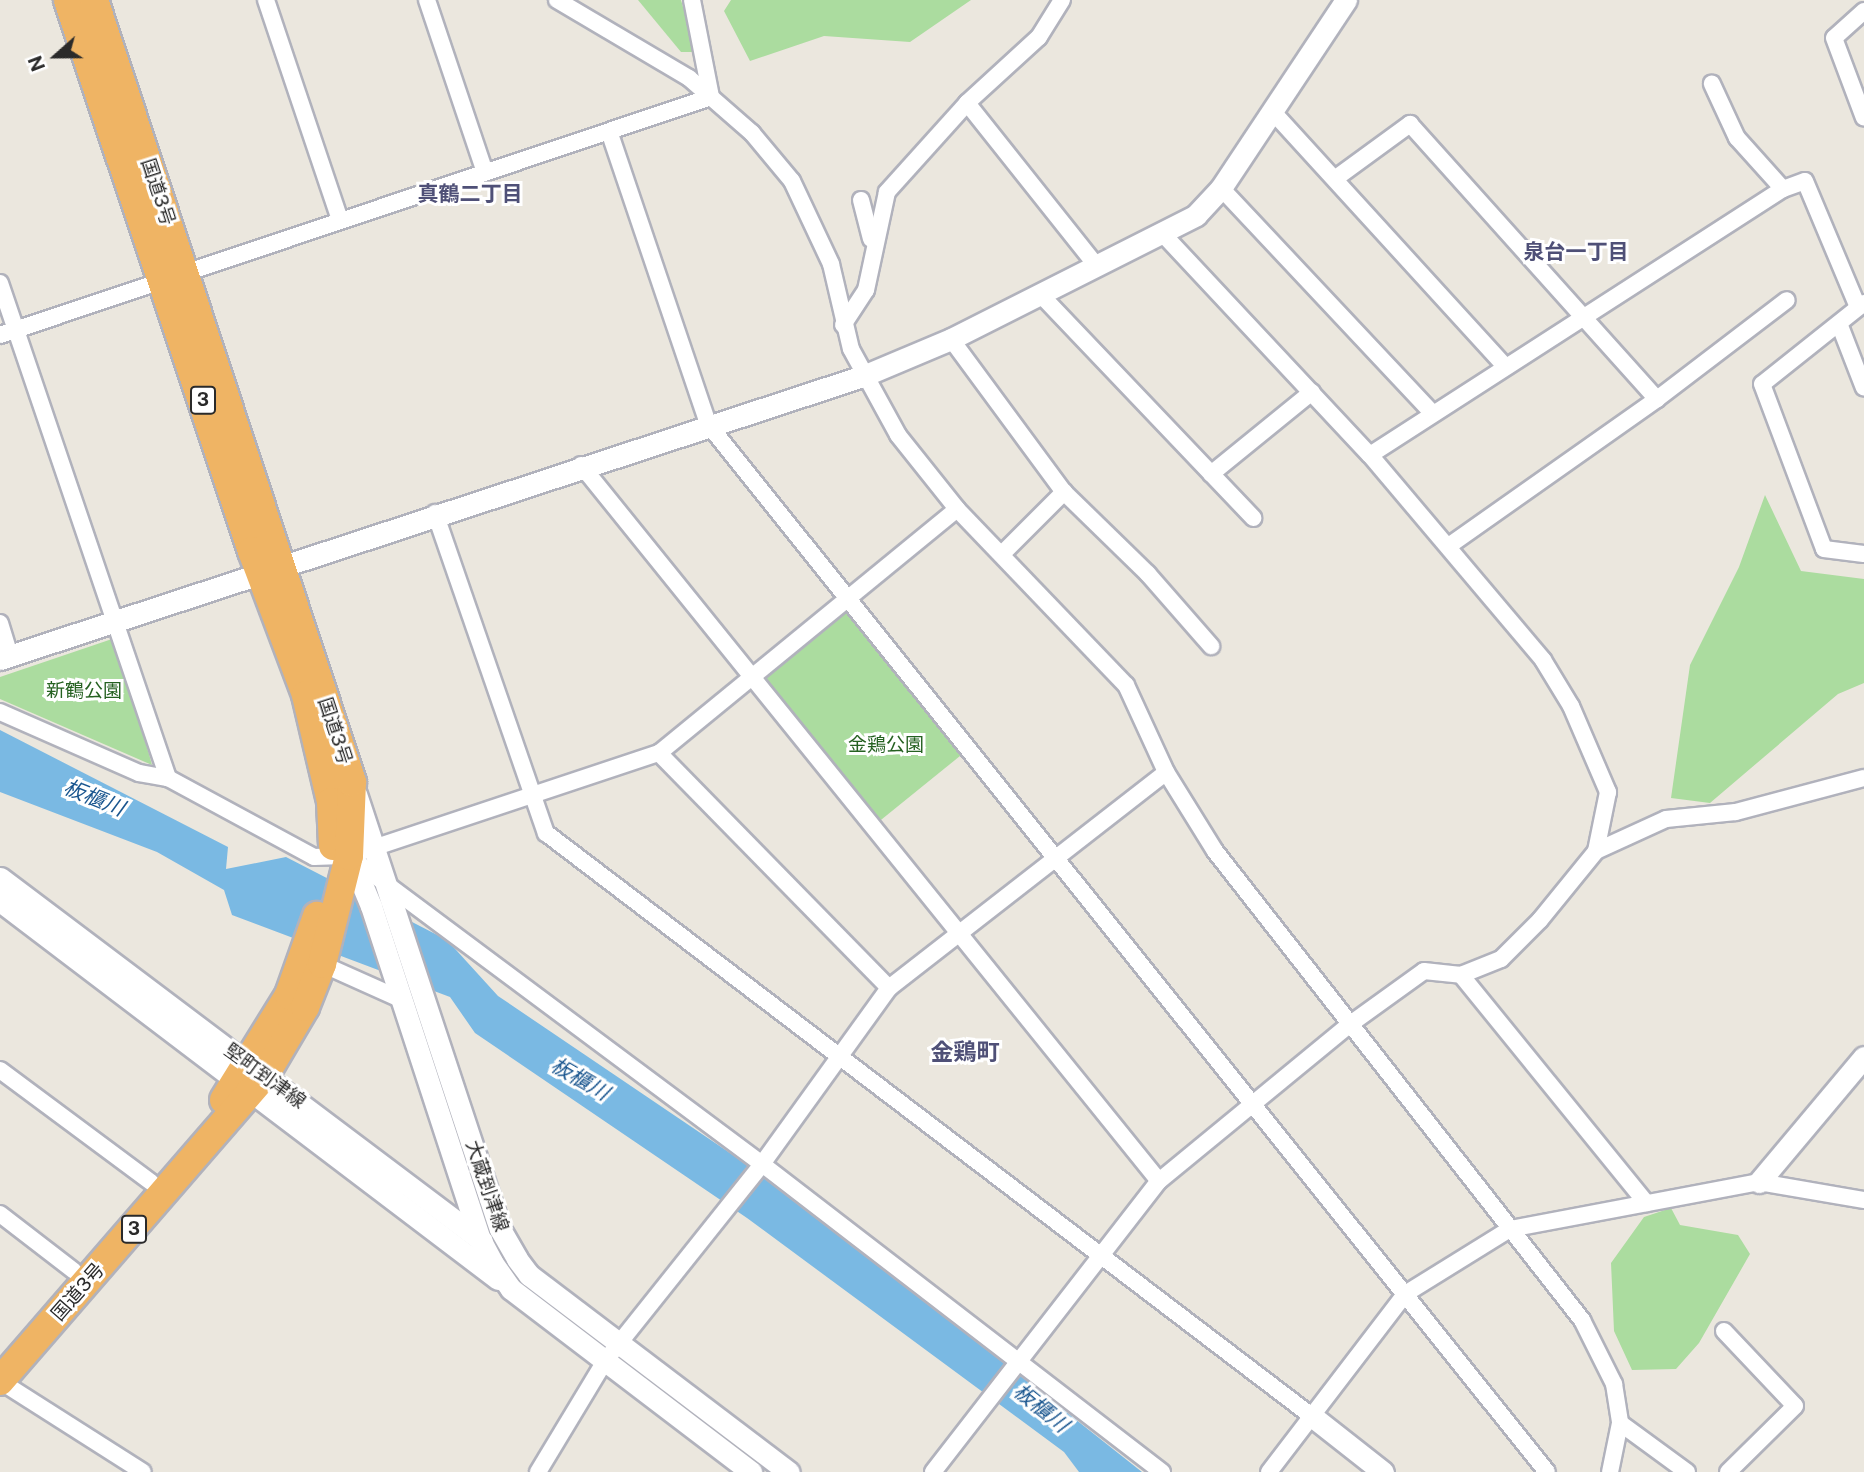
<!DOCTYPE html>
<html>
<head>
<meta charset="utf-8">
<style>
	body { margin:0 }
	#map { position:relative; width:1864px; height:1472px; overflow:hidden; background:#ebe7de; font-family:"Public Sans","Noto Sans JP",sans-serif }
	div>[style] { position:absolute }
	.green>* { inset:0; background:#abdc9f; transform-origin:0 0 }
	.water>* { inset:0; background:#7ab9e3 }
	.roads { filter:drop-shadow(2px 0 #b1b2bc) drop-shadow(-2px 0 #b1b2bc) drop-shadow(0 2px #b1b2bc) drop-shadow(0 -2px #b1b2bc) }
	.street>* { height:16px; margin:-8px; padding:0 8px; transform-origin:8px; border-radius:8px; background:#fff }
	.secondary>* { height:21px; margin:-10.5px; padding:0 10.5px; transform-origin:10.5px; border-radius:10.5px; background:#fff }
	.highway>* { height:28px; margin:-14px; padding:0 14px; transform-origin:14px; border-radius:14px; background:#efb464 }
	span { translate:-50% -50%; white-space:nowrap; text-align:center; line-height:1.15; -webkit-text-stroke:6px #fff; paint-order:stroke }
	.shield-label span { padding:2px 5px; background:#fff; border:2px solid; border-radius:5px; -webkit-text-stroke-width:0 }
	.shield-label { font-size:18px; color:#2a2a2a; font-weight:700 }
	.street-label { font-size:19px; color:#2a2a2a }
	.park-label { font-size:19px; color:#256121 }
	.neighbourhood-label { font-size:21px; color:#4f5077; font-weight:700 }
	.water-label { font-size:21px; color:#1a568f; font-style:italic }
	.quarter-label { font-size:23px; color:#4f5077; font-weight:700 }
	.north { position:absolute; left:21px; top:21px; width:70px; height:70px; -webkit-text-stroke:5px #fff; paint-order:stroke; rotate:249deg; font-size:19px; font-weight:700; line-height:28px; text-align:center; color:#2a2a2a }
	.north::after { content:''; display:block; margin:auto; width:24px; height:32px; background:#2a2a2a; clip-path:polygon(50% 0,100% 100%,50% 72%,0 100%) }
</style>
</head>
<body>
<div id="map">
	<div class="green">
		<div style="clip-path:polygon(638px 0,681px 0,696px 52px,681px 52px)"></div>
		<div style="clip-path:polygon(731px 0,971px 0,910px 42px,824px 36px,750px 61px,724px 11px)"></div>
		<div style="clip-path:polygon(1765px 495px,1801px 571px,1864px 579px,1864px 683px,1838px 694px,1710px 803px,1671px 798px,1690px 665px,1739px 567px)"></div>
		<div style="left:847px;top:612px;width:183px;height:107px;rotate:51deg"></div>
		<div style="clip-path:polygon(112px 639px,149px 754px,152px 765px,0 699px,0 677px)"></div>
		<div style="clip-path:polygon(1671px 1208px,1680px 1225px,1738px 1235px,1750px 1254px,1699px 1343px,1676px 1369px,1632px 1370px,1614px 1331px,1611px 1263px,1644px 1217px)"></div>
	</div>
	<div class="water">
		<div style="clip-path:polygon(0 730px,228px 847px,226px 869px,286px 857px,447px 940px,498px 996px,792px 1195px,1142px 1472px,1079px 1472px,1064px 1452px,747px 1218px,475px 1033px,450px 997px,232px 915px,224px 890px,157px 852px,0 792px)"></div>
	</div>
	<div class="roads">
		<div class="street">
			<div style="left:266px;top:0;width:232px;rotate:71.4deg"></div>
			<div style="left:427px;top:0;width:182px;rotate:71.4deg"></div>
			<div style="left:557px;top:0;width:153px;rotate:30.6deg"></div>
			<div style="left:689px;top:78px;width:84px;rotate:41.1deg"></div>
			<div style="left:752px;top:133px;width:62px;rotate:50.2deg"></div>
			<div style="left:792px;top:181px;width:92px;rotate:64.8deg"></div>
			<div style="left:831px;top:264px;width:87px;rotate:76.8deg"></div>
			<div style="left:851px;top:349px;width:98px;rotate:61.3deg"></div>
			<div style="left:898px;top:435px;width:95px;rotate:51.4deg"></div>
			<div style="left:957px;top:509px;width:244px;rotate:46.2deg"></div>
			<div style="left:1126px;top:685px;width:96px;rotate:65.3deg"></div>
			<div style="left:1166px;top:772px;width:93px;rotate:58.2deg"></div>
			<div style="left:1215px;top:851px;width:596px;rotate:51.96deg"></div>
			<div style="left:1582px;top:1320px;width:72px;rotate:63.4deg"></div>
			<div style="left:1614px;top:1384px;width:39px;rotate:81deg"></div>
			<div style="left:1620px;top:1423px;width:50px;rotate:101.5deg"></div>
			<div style="left:692px;top:0;width:99px;rotate:78.9deg"></div>
			<div style="left:1062px;top:0;width:44px;rotate:121.9deg"></div>
			<div style="left:1039px;top:37px;width:98px;rotate:137.5deg"></div>
			<div style="left:967px;top:103px;width:207px;rotate:51.5deg"></div>
			<div style="left:1864px;top:11px;width:40px;rotate:138deg"></div>
			<div style="left:1834px;top:38px;width:85px;rotate:69.4deg"></div>
			<div style="left:1273px;top:112px;width:343px;rotate:47.6deg"></div>
			<div style="left:610px;top:134px;width:306px;rotate:71.3deg"></div>
			<div style="left:708px;top:424px;width:1342px;rotate:51.32deg"></div>
			<div style="left:1336px;top:178px;width:92px;rotate:-36.1deg"></div>
			<div style="left:1410px;top:124px;width:370px;rotate:48.1deg"></div>
			<div style="left:1221px;top:188px;width:308px;rotate:46.8deg"></div>
			<div style="left:1783px;top:189px;width:23px;rotate:-20deg"></div>
			<div style="left:1805px;top:181px;width:137px;rotate:67.2deg"></div>
			<div style="left:861px;top:200px;width:40px;rotate:75.6deg"></div>
			<div style="left:1162px;top:233px;width:304px;rotate:46.9deg"></div>
			<div style="left:1370px;top:455px;width:268px;rotate:49.8deg"></div>
			<div style="left:1543px;top:660px;width:54px;rotate:58.7deg"></div>
			<div style="left:1571px;top:706px;width:94px;rotate:66.7deg"></div>
			<div style="left:1608px;top:792px;width:60px;rotate:101.5deg"></div>
			<div style="left:0;top:283px;width:523px;rotate:71.25deg"></div>
			<div style="left:1041px;top:295px;width:308px;rotate:46.4deg"></div>
			<div style="left:1864px;top:303px;width:130px;rotate:141.5deg"></div>
			<div style="left:1762px;top:384px;width:176px;rotate:69.4deg"></div>
			<div style="left:1824px;top:549px;width:40px;rotate:7.1deg"></div>
			<div style="left:843px;top:325px;width:42px;rotate:-56.7deg"></div>
			<div style="left:866px;top:290px;width:100px;rotate:-77.9deg"></div>
			<div style="left:887px;top:192px;width:120px;rotate:-48deg"></div>
			<div style="left:1840px;top:326px;width:66px;rotate:68.8deg"></div>
			<div style="left:0;top:335px;width:750px;rotate:-18.51deg"></div>
			<div style="left:951px;top:339px;width:190px;rotate:53.6deg"></div>
			<div style="left:1064px;top:492px;width:117px;rotate:44.3deg"></div>
			<div style="left:1148px;top:574px;width:96px;rotate:48.8deg"></div>
			<div style="left:1370px;top:455px;width:491px;rotate:-32.8deg"></div>
			<div style="left:1783px;top:189px;width:69px;rotate:-132deg"></div>
			<div style="left:1737px;top:138px;width:60px;rotate:-114.8deg"></div>
			<div style="left:581px;top:465px;width:920px;rotate:51.09deg"></div>
			<div style="left:1211px;top:474px;width:130px;rotate:-39.1deg"></div>
			<div style="left:435px;top:513px;width:339px;rotate:70.9deg"></div>
			<div style="left:546px;top:833px;width:964px;rotate:37.29deg"></div>
			<div style="left:1450px;top:545px;width:253px;rotate:-35.2deg"></div>
			<div style="left:1657px;top:399px;width:163px;rotate:-37.3deg"></div>
			<div style="left:1002px;top:554px;width:88px;rotate:-45deg"></div>
			<div style="left:0;top:623px;width:34px;rotate:73deg"></div>
			<div style="left:0;top:712px;width:152px;rotate:23.7deg"></div>
			<div style="left:139px;top:773px;width:29px;rotate:10deg"></div>
			<div style="left:168px;top:778px;width:166px;rotate:28.4deg"></div>
			<div style="left:314px;top:857px;width:35px;rotate:-2deg"></div>
			<div style="left:349px;top:856px;width:327px;rotate:-18.4deg"></div>
			<div style="left:659px;top:753px;width:385px;rotate:-39.3deg"></div>
			<div style="left:659px;top:753px;width:329px;rotate:45.6deg"></div>
			<div style="left:354px;top:860px;width:509px;rotate:36.69deg"></div>
			<div style="left:762px;top:1164px;width:505px;rotate:37.6deg"></div>
			<div style="left:322px;top:964px;width:83px;rotate:24.1deg"></div>
			<div style="left:1461px;top:975px;width:294px;rotate:50.9deg"></div>
			<div style="left:0;top:1070px;width:188px;rotate:36.6deg"></div>
			<div style="left:0;top:1214px;width:93px;rotate:37.6deg"></div>
			<div style="left:1724px;top:1331px;width:103px;rotate:46.6deg"></div>
			<div style="left:1795px;top:1406px;width:94px;rotate:135.4deg"></div>
			<div style="left:0;top:1381px;width:169px;rotate:32.5deg"></div>
			<div style="left:1620px;top:1423px;width:83px;rotate:36.2deg"></div>
			<div style="left:538px;top:1472px;width:130px;rotate:-58.9deg"></div>
			<div style="left:605px;top:1361px;width:252px;rotate:-51.4deg"></div>
			<div style="left:762px;top:1164px;width:217px;rotate:-54.2deg"></div>
			<div style="left:889px;top:988px;width:351px;rotate:-37.9deg"></div>
			<div style="left:933px;top:1472px;width:368px;rotate:-52.2deg"></div>
			<div style="left:1159px;top:1181px;width:246px;rotate:-39.4deg"></div>
			<div style="left:1349px;top:1025px;width:92px;rotate:-35.8deg"></div>
			<div style="left:1424px;top:971px;width:37px;rotate:6deg"></div>
			<div style="left:1461px;top:975px;width:43px;rotate:-21.8deg"></div>
			<div style="left:1501px;top:959px;width:55px;rotate:-45deg"></div>
			<div style="left:1540px;top:920px;width:89px;rotate:-50.9deg"></div>
			<div style="left:1596px;top:851px;width:77px;rotate:-24.6deg"></div>
			<div style="left:1666px;top:819px;width:70px;rotate:-5.7deg"></div>
			<div style="left:1736px;top:812px;width:132px;rotate:-14.9deg"></div>
			<div style="left:1269px;top:1472px;width:224px;rotate:-52.6deg"></div>
			<div style="left:1405px;top:1294px;width:123px;rotate:-31.8deg"></div>
			<div style="left:1510px;top:1229px;width:253px;rotate:-10.7deg"></div>
			<div style="left:1759px;top:1182px;width:107px;rotate:9.7deg"></div>
		</div>
		<div class="secondary">
			<div style="left:0;top:659px;width:908px;rotate:-18.16deg"></div>
			<div style="left:863px;top:376px;width:95px;rotate:-22.8deg"></div>
			<div style="left:951px;top:339px;width:275px;rotate:-26.8deg"></div>
			<div style="left:1196px;top:215px;width:37px;rotate:-47deg"></div>
			<div style="left:1221px;top:188px;width:226px;rotate:-56.4deg"></div>
			<div style="left:356px;top:794px;width:458px;rotate:71.7deg"></div>
			<div style="left:500px;top:1229px;width:34px;rotate:60deg"></div>
			<div style="left:517px;top:1259px;width:20px;rotate:53deg"></div>
			<div style="left:529px;top:1275px;width:326px;rotate:37.2deg"></div>
			<div style="left:348px;top:851px;width:60px;rotate:67.3deg"></div>
			<div style="left:371px;top:906px;width:350px;rotate:71.9deg"></div>
			<div style="left:480px;top:1239px;width:26px;rotate:62deg"></div>
			<div style="left:492px;top:1262px;width:33px;rotate:55deg"></div>
			<div style="left:511px;top:1289px;width:302px;rotate:37.3deg"></div>
			<div style="left:0;top:878px;width:603px;rotate:36.98deg"></div>
			<div style="left:0;top:901px;width:625px;rotate:37.2deg"></div>
			<div style="left:1759px;top:1182px;width:163px;rotate:-50deg"></div>
			<div style="left:1313px;top:1417px;width:89px;rotate:38.2deg"></div>
		</div>
		<div class="highway">
			<div style="left:68px;top:0;width:581px;rotate:71.53deg"></div>
			<div style="left:252px;top:551px;width:154px;rotate:69.4deg"></div>
			<div style="left:306px;top:695px;width:110px;rotate:76.8deg"></div>
			<div style="left:331px;top:802px;width:44px;rotate:87.4deg"></div>
			<div style="left:224px;top:1100px;width:123px;rotate:-58.2deg"></div>
			<div style="left:289px;top:995px;width:84px;rotate:-70.5deg"></div>
			<div style="left:0;top:1381px;width:405px;rotate:-49.1deg"></div>
			<div style="left:265px;top:1075px;width:79px;rotate:-59.5deg"></div>
			<div style="left:305px;top:1007px;width:46px;rotate:-68.4deg"></div>
			<div style="left:322px;top:964px;width:111px;rotate:-76deg"></div>
			<div style="left:349px;top:856px;width:74px;rotate:-87.7deg"></div>
			<div style="left:352px;top:782px;width:823px;rotate:-108.26deg"></div>
		</div>
	</div>
	<div class="shield-label">
		<span style="left:203px;top:400px">3</span>
		<span style="left:134px;top:1229px">3</span>
	</div>
	<div class="street-label">
		<span style="left:158px;top:192px;rotate:72deg">国道3号</span>
		<span style="left:335px;top:731px;rotate:72deg">国道3号</span>
		<span style="left:265px;top:1076px;rotate:36deg">堅町到津線</span>
		<span style="left:487px;top:1186px;rotate:71deg">大蔵到津線</span>
		<span style="left:78px;top:1292px;rotate:-49deg">国道3号</span>
	</div>
	<div class="park-label">
		<span style="left:84px;top:691px">新鶴公園</span>
		<span style="left:886px;top:745px">金鶏公園</span>
	</div>
	<div class="neighbourhood-label">
		<span style="left:470px;top:194px">真鶴二丁目</span>
		<span style="left:1576px;top:252px">泉台一丁目</span>
	</div>
	<div class="water-label">
		<span style="left:94px;top:798px;rotate:22deg">板櫃川</span>
		<span style="left:580px;top:1079px;rotate:30deg">板櫃川</span>
		<span style="left:1041px;top:1408px;rotate:39deg">板櫃川</span>
	</div>
	<div class="quarter-label">
		<span style="left:965px;top:1052px">金鶏町</span>
	</div>
	<div class="north">N</div>
</div>
</body>
</html>
